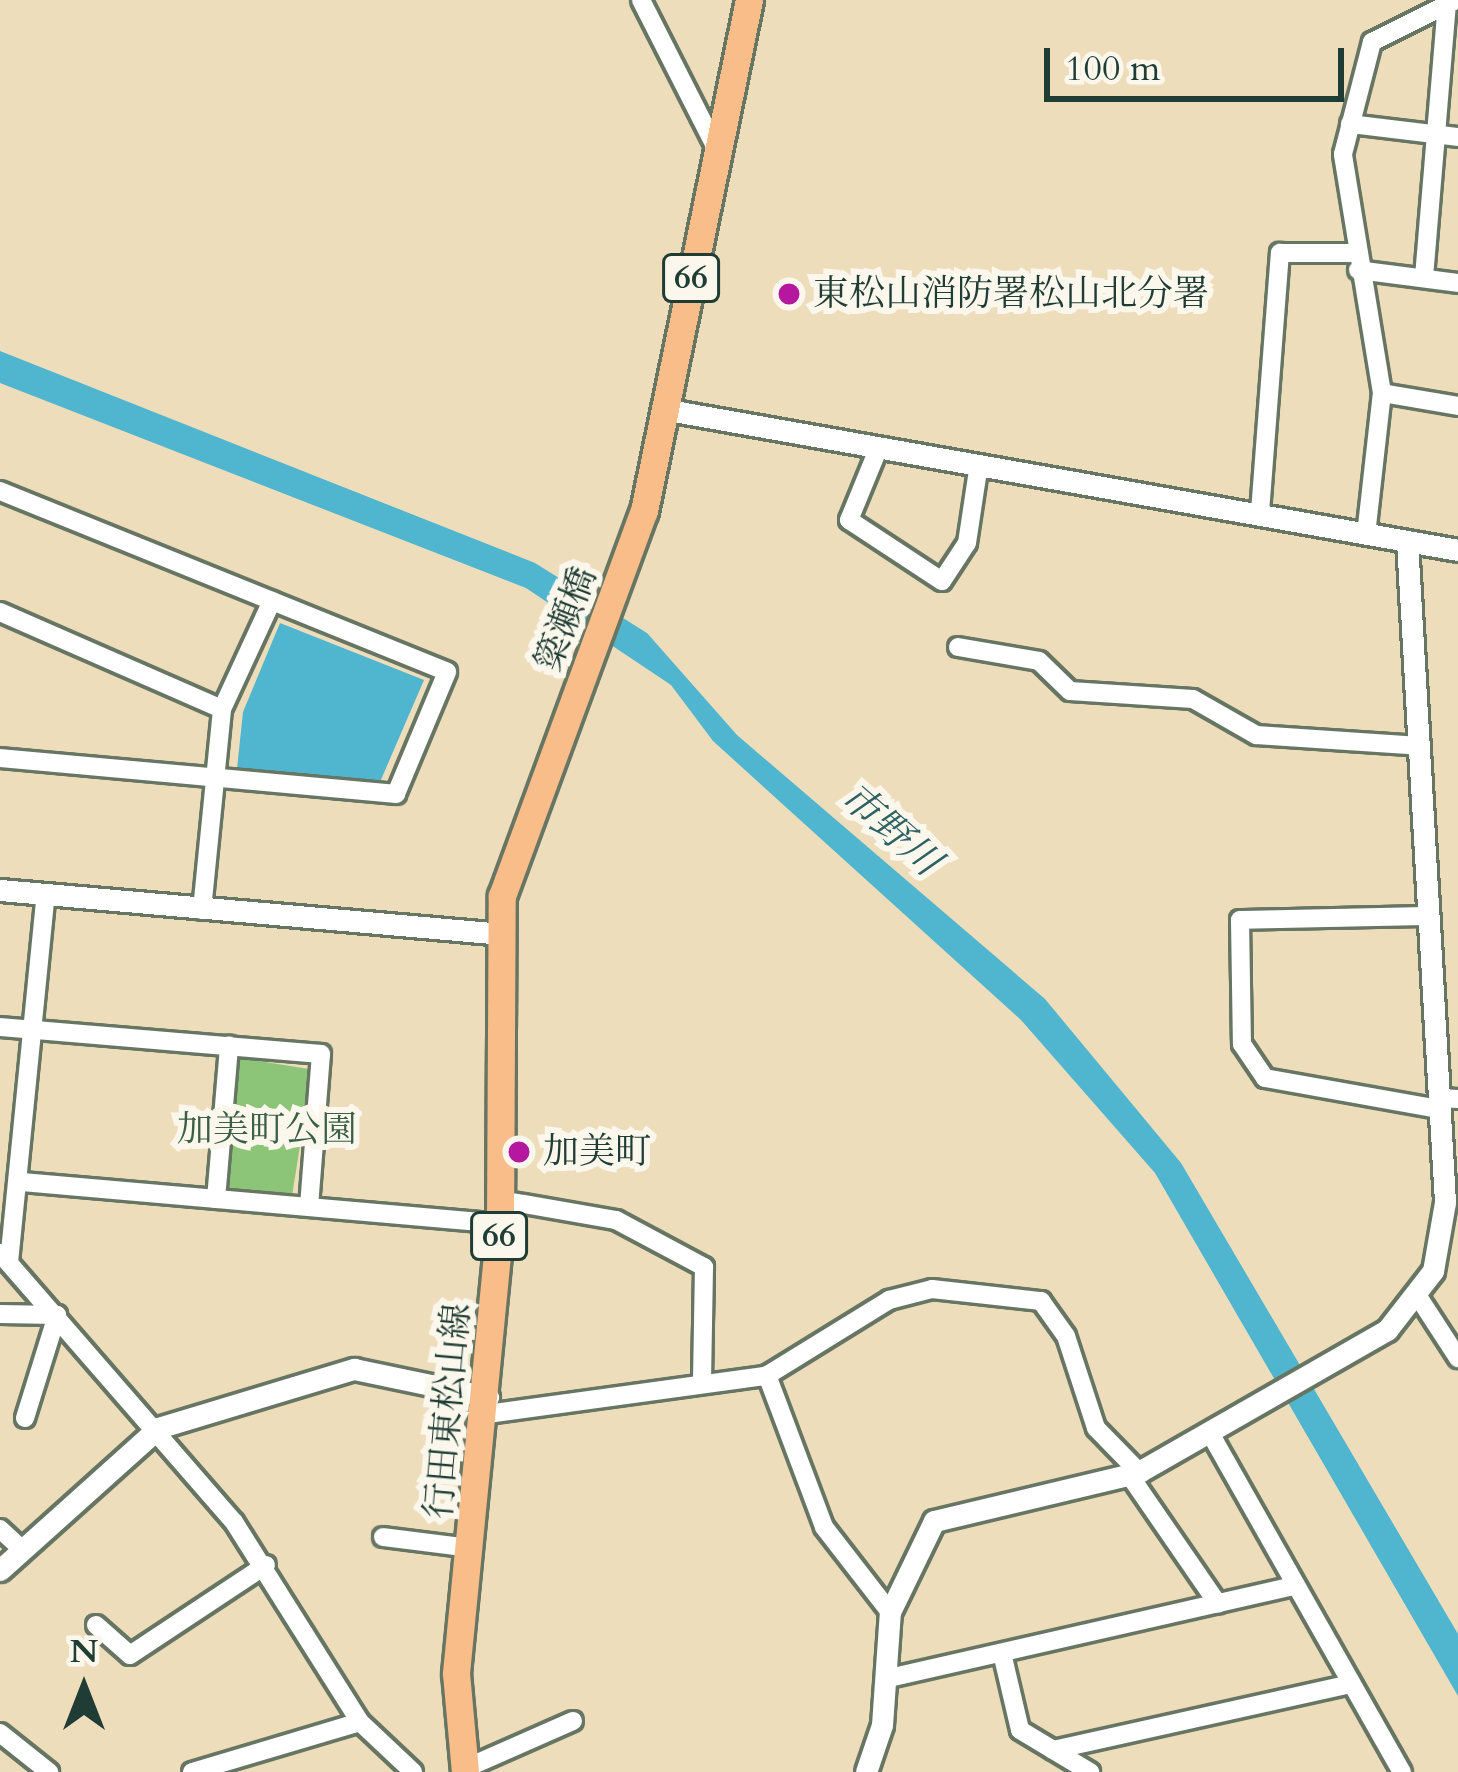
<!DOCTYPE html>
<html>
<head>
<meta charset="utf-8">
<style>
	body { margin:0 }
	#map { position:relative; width:1458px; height:1772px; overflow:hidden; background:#edb; font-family:Cardo,"Noto Serif JP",serif }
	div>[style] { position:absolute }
	.green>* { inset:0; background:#8cc478; transform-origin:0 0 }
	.water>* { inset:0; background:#50b5cf }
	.roads { filter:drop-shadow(3px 0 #677563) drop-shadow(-3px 0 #677563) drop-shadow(0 3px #677563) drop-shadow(0 -3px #677563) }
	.minor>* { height:18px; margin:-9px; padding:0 9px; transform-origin:9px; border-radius:9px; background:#fff }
	.tertiary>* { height:21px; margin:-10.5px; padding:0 10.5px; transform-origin:10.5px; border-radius:10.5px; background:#fff }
	.primary>* { height:27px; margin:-13.5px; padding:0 13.5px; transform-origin:13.5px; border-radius:13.5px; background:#f8bd89 }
	.dots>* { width:33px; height:33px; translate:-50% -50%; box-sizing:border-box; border:6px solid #fbf7ec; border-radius:50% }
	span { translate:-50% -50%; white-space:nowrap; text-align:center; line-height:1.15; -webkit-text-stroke:12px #fbf7ec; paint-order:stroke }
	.shield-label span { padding:3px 9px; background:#fbf7ec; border:3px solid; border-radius:9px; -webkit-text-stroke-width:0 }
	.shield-label { font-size:33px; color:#1f3d34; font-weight:700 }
	.poi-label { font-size:36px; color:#1f3d34 }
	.left { translate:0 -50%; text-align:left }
	.street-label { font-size:36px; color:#1f3d34 }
	.park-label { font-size:36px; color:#3a5f45 }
	.water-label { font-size:39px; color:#2e6162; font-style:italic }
	.north { position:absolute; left:24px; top:1628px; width:120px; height:120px; -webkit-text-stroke:9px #fbf7ec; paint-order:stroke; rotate:0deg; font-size:33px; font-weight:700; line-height:48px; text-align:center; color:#1f3d34 }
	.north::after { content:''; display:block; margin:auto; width:42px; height:54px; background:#1f3d34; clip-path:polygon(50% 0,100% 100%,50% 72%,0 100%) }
	.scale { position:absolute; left:1044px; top:48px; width:300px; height:54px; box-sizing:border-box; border:6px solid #1f3d34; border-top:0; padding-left:15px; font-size:36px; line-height:42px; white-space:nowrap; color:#1f3d34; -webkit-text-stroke:9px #fbf7ec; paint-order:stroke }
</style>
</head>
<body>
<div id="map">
	<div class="green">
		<div style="left:233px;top:1057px;width:80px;height:133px;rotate:9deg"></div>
	</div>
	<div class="water">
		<div style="clip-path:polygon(0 351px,535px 563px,647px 633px,737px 735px,1045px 999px,1181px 1163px,1458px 1634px,1458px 1696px,1155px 1173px,1021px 1020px,713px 741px,671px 685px,526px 588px,0 383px)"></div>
		<div style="clip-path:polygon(280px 623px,424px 680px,380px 782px,237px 769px,243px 712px)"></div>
	</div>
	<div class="roads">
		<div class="minor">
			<div style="left:641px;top:0;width:161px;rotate:63.1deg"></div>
			<div style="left:1350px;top:124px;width:109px;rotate:6.9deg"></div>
			<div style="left:1358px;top:270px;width:101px;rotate:7.4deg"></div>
			<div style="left:1424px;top:277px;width:274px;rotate:-85.2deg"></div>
			<div style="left:1382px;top:393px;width:77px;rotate:9.7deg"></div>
			<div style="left:879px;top:447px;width:79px;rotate:112.3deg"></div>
			<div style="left:849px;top:520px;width:111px;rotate:33.3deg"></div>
			<div style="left:942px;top:581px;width:45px;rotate:-56.7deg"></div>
			<div style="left:967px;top:543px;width:80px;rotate:-81.4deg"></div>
			<div style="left:0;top:491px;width:482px;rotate:22deg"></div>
			<div style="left:447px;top:672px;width:132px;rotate:112.7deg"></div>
			<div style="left:396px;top:794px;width:398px;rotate:-174.8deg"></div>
			<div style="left:1260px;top:512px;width:260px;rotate:-85.6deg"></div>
			<div style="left:1280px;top:253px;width:75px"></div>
			<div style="left:1366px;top:535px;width:143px;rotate:-83.6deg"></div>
			<div style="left:1382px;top:393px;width:242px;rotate:-99.3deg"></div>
			<div style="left:1343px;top:154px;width:116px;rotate:-75.5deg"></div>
			<div style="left:1372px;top:42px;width:94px;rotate:-26.6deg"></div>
			<div style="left:0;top:612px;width:242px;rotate:23.6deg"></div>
			<div style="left:958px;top:647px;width:82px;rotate:9.8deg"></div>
			<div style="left:1039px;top:661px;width:43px;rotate:44.1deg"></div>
			<div style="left:1070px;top:691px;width:123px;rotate:3.7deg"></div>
			<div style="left:1193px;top:699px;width:73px;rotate:29.7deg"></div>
			<div style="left:1256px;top:735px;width:164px;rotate:3.8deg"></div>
			<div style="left:202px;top:910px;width:202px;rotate:-84.3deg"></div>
			<div style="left:222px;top:709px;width:119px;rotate:-65.2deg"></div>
			<div style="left:1428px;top:916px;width:188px;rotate:178.8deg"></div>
			<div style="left:1240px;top:920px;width:124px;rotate:89.1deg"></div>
			<div style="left:1242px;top:1044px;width:41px;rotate:55.9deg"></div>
			<div style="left:1265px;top:1078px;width:177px;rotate:10.1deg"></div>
			<div style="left:0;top:1027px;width:322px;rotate:4.8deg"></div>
			<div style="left:321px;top:1054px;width:153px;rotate:94.5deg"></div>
			<div style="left:1438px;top:1098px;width:20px;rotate:3deg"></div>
			<div style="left:22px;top:1182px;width:480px;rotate:5deg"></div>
			<div style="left:216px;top:1199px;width:154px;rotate:-85.1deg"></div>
			<div style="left:501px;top:1200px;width:117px;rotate:9.9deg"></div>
			<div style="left:616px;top:1220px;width:100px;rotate:28.1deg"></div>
			<div style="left:704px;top:1267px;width:114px;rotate:91deg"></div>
			<div style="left:0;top:1253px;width:357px;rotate:49deg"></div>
			<div style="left:234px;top:1522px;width:236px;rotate:57.8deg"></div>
			<div style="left:360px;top:1722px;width:73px;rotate:43.3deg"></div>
			<div style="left:9px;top:1262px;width:370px;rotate:-84.3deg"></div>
			<div style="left:1419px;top:1298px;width:72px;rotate:57deg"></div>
			<div style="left:0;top:1314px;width:57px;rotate:1deg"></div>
			<div style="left:767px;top:1375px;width:162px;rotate:69.4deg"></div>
			<div style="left:824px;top:1527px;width:108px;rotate:52.2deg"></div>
			<div style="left:487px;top:1414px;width:282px;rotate:-7.8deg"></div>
			<div style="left:766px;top:1376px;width:145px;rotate:-31.7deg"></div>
			<div style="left:889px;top:1300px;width:44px;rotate:-14.3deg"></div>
			<div style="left:932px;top:1289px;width:110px;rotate:6.3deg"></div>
			<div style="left:1041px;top:1301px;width:43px;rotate:54.5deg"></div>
			<div style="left:1066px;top:1336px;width:97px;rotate:71.9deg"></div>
			<div style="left:1096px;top:1428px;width:62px;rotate:45.7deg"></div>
			<div style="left:25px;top:1418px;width:108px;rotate:-72.7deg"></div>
			<div style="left:1210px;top:1433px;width:390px;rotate:60.5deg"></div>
			<div style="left:1130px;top:1476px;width:155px;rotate:55.5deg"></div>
			<div style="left:0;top:1529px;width:26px;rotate:43deg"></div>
			<div style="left:383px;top:1537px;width:88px;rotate:7.2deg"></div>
			<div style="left:96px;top:1625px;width:45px;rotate:41.4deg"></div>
			<div style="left:130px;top:1655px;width:163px;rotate:-33.5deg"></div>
			<div style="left:1002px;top:1653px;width:79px;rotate:76.8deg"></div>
			<div style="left:1020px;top:1730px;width:82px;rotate:31deg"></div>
			<div style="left:889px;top:1678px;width:416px;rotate:-12.8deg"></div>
			<div style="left:0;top:1733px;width:63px;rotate:38.5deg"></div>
			<div style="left:1053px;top:1750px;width:304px;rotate:-12.5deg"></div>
			<div style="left:464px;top:1769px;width:119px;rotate:-23.8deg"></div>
			<div style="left:192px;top:1772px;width:175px;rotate:-16.6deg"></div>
		</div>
		<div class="tertiary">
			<div style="left:668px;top:410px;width:802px;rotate:10.05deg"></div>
			<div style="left:0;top:890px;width:500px;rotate:5deg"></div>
			<div style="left:0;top:1570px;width:212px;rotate:-41.9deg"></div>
			<div style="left:158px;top:1428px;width:205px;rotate:-16.8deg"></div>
			<div style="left:354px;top:1369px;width:137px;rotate:11.8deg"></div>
			<div style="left:866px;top:1772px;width:50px;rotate:-71.2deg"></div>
			<div style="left:882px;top:1725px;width:113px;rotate:-86deg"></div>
			<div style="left:890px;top:1612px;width:101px;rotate:-64.2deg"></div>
			<div style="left:934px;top:1521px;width:211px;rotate:-13.4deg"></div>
			<div style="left:1139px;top:1472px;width:286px;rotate:-29.8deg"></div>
			<div style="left:1387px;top:1330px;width:75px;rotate:-52.1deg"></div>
			<div style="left:1433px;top:1271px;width:70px;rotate:-80.1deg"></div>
			<div style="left:1445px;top:1202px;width:662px;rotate:-93.29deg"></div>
		</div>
		<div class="primary">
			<div style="left:465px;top:1772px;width:99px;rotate:-95.2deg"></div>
			<div style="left:456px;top:1673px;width:451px;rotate:-84.4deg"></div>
			<div style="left:500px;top:1224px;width:328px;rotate:-89.7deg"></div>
			<div style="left:502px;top:896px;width:410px;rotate:-69.8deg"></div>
			<div style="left:644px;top:511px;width:522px;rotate:-78.39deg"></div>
		</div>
	</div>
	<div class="dots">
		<div style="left:789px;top:294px;background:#b5179e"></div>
		<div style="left:519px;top:1152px;background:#b5179e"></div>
	</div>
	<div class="shield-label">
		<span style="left:691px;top:278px">66</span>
		<span style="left:499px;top:1236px">66</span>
	</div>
	<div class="poi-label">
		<span class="left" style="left:813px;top:294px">東松山消防署松山北分署</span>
		<span class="left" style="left:543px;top:1152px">加美町</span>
	</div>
	<div class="street-label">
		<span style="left:566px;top:619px;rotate:-69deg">簗瀬橋</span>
		<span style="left:448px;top:1411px;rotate:-85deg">行田東松山線</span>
	</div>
	<div class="park-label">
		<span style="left:267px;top:1130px">加美町公園</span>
	</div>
	<div class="water-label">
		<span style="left:890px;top:830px;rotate:41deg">市野川</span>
	</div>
	<div class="north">N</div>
	<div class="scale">100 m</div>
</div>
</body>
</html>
